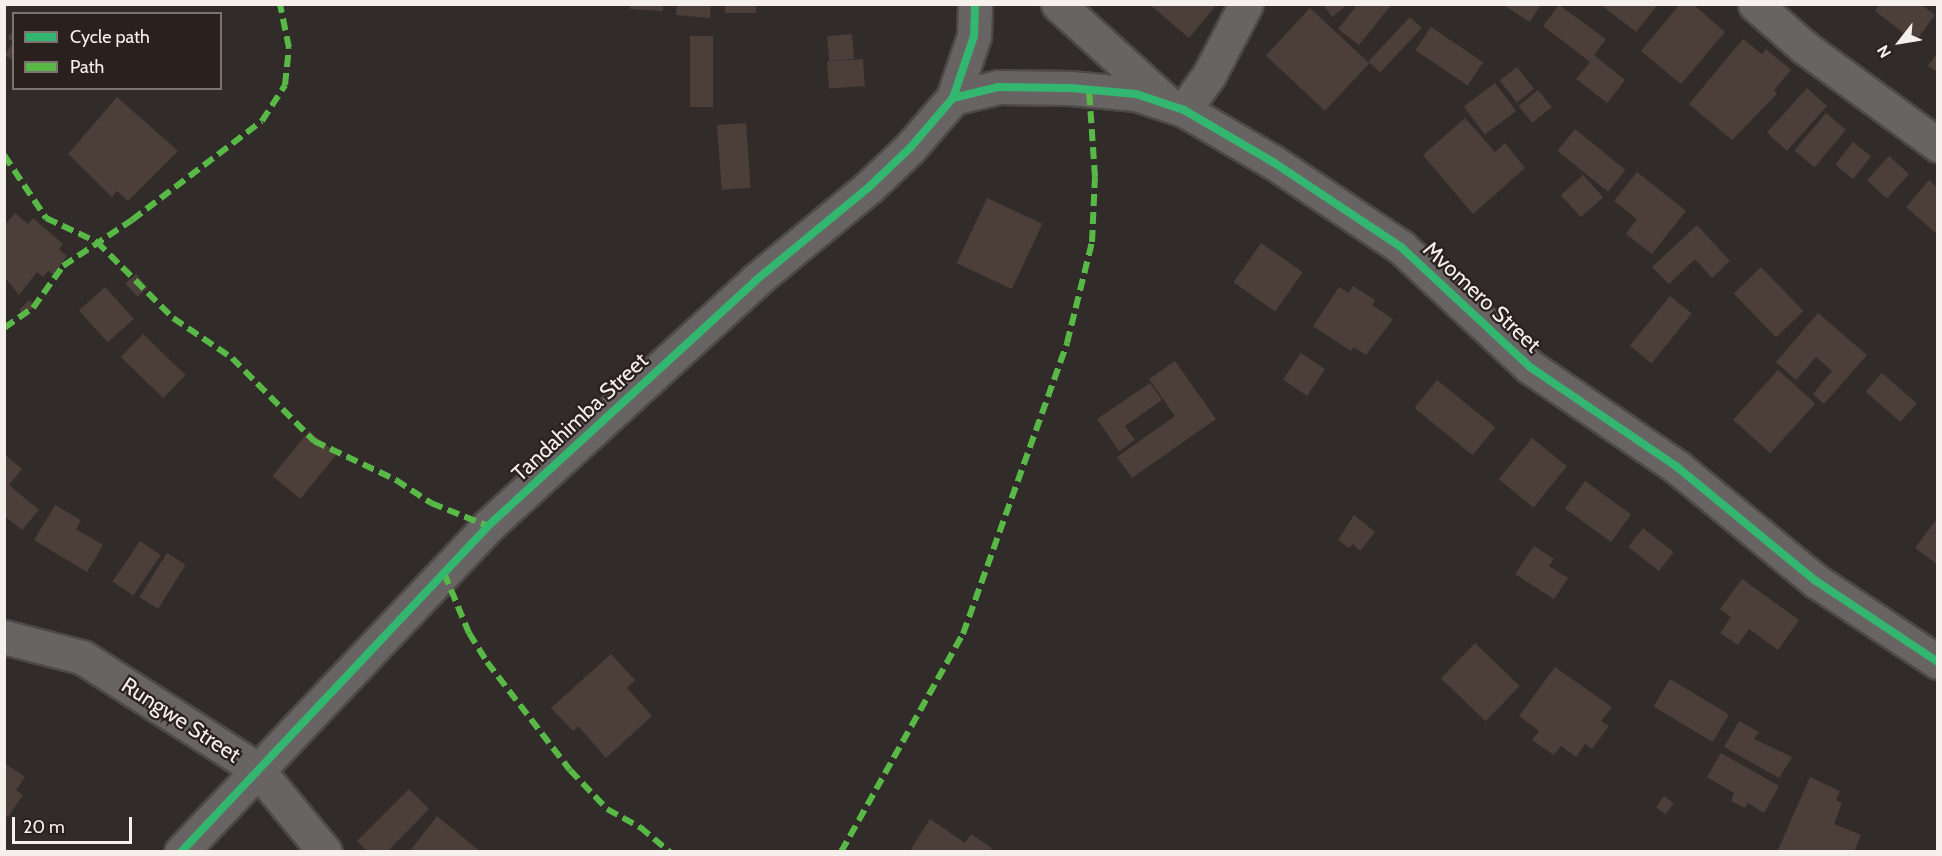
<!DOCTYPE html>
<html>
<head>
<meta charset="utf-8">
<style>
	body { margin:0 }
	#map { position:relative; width:1942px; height:856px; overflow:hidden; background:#312c2a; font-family:Cabin,sans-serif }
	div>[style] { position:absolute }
	.building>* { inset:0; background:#4c3f3a; transform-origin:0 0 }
	.roads { filter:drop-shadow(2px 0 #4d4947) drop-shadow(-2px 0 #4d4947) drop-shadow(0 2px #4d4947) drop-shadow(0 -2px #4d4947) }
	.minor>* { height:33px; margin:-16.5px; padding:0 16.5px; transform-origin:16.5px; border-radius:16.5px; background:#686463 }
	.quiet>* { height:6px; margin-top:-3px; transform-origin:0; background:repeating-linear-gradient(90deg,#58b947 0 12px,transparent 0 18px) }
	.cycleway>* { height:8px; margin:-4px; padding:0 4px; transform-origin:4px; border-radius:4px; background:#33b770 }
	span { translate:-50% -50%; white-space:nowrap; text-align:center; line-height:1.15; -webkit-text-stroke:4.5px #2a211e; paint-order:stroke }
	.street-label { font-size:22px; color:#f6f0ed }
	.frame { position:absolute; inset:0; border:6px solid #f6f0ed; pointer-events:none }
	.legend { position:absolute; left:12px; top:12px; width:210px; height:78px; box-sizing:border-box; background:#2a211e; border:2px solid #7c7471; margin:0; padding:8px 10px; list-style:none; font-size:18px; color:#f6f0ed }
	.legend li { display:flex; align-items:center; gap:12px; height:30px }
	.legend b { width:30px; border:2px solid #7c7471 }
	.north { position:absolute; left:1870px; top:12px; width:60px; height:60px; -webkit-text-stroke:4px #2a211e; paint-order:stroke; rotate:239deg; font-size:16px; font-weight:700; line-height:24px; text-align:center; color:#f6f0ed }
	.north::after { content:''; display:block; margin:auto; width:21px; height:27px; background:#f6f0ed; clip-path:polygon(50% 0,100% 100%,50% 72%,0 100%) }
	.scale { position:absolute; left:12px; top:817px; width:120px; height:27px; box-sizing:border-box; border:3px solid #f6f0ed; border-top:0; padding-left:8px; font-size:18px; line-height:21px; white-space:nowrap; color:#f6f0ed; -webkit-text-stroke:4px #2a211e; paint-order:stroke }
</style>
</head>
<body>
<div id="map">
	<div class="building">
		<div style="clip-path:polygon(630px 4px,663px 4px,663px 11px,630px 9px)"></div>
		<div style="clip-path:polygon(677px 4px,711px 4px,710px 18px,676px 15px)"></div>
		<div style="left:725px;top:4px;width:31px;height:9px"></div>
		<div style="clip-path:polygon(1149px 4px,1217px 4px,1189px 38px)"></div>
		<div style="clip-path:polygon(1323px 4px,1348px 4px,1332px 17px)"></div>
		<div style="clip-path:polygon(1358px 4px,1392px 4px,1359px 45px,1338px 29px)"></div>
		<div style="clip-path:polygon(1502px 4px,1541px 4px,1530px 22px)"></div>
		<div style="clip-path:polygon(1600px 4px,1658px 4px,1636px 32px)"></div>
		<div style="clip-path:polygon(1680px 4px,1693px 4px,1725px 32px,1681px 84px,1641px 51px)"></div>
		<div style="clip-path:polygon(1559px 5px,1606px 39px,1594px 55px,1625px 80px,1607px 103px,1576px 79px,1590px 62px,1543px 26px)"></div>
		<div style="clip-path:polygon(1879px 5px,1922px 5px,1935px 15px,1915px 42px,1875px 11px)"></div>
		<div style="left:1310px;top:8px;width:81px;height:65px;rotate:43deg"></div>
		<div style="left:1410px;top:17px;width:16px;height:61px;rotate:43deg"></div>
		<div style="left:1431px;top:27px;width:63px;height:28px;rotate:34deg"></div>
		<div style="clip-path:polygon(14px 29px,14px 61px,5px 55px,13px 42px,8px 38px)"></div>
		<div style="left:852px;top:34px;width:25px;height:25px;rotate:85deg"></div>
		<div style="left:690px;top:36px;width:23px;height:71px"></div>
		<div style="clip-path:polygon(1743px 39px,1762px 54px,1766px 49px,1791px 70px,1774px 90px,1777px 94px,1732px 140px,1689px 104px)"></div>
		<div style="clip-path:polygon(1938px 52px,1938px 72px,1928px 66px)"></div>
		<div style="left:863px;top:59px;width:27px;height:36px;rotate:86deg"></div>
		<div style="left:1517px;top:67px;width:28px;height:22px;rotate:52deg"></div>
		<div style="left:1495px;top:83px;width:35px;height:39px;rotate:53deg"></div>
		<div style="left:1807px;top:88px;width:27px;height:60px;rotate:42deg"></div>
		<div style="left:1538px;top:90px;width:22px;height:25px;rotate:51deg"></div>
		<div style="clip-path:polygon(117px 97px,178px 151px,128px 201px,117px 191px,112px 197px,68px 154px)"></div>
		<div style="left:1826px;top:113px;width:26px;height:49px;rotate:40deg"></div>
		<div style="clip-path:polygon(1465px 118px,1495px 152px,1505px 143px,1525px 168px,1473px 214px,1423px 155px)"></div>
		<div style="left:746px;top:123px;width:65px;height:29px;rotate:86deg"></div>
		<div style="left:1575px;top:129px;width:65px;height:28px;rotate:39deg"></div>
		<div style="left:1853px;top:142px;width:23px;height:29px;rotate:38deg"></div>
		<div style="left:1889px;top:156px;width:27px;height:33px;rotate:42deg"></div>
		<div style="clip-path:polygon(1637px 172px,1686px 211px,1652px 254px,1626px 234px,1637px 219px,1614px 201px)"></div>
		<div style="left:1583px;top:175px;width:30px;height:30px;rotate:48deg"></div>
		<div style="clip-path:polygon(1929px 180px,1938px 188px,1938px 235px,1906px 207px)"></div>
		<div style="left:987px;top:198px;width:61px;height:72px;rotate:25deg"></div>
		<div style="clip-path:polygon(15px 213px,28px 224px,33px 218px,63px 244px,59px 249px,67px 256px,53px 275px,48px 271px,43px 277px,37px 272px,19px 295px,4px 276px,4px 226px)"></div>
		<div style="clip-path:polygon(1697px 225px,1730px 261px,1712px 278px,1695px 259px,1669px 284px,1652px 267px)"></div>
		<div style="left:1261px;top:243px;width:51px;height:48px;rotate:35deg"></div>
		<div style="left:1761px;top:267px;width:61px;height:38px;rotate:46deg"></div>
		<div style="left:136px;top:274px;width:18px;height:14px;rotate:49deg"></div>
		<div style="clip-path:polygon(1353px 286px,1375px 300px,1372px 305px,1393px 319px,1366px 355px,1354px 347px,1351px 351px,1313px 326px,1339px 287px,1349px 293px)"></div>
		<div style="left:105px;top:287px;width:43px;height:35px;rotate:48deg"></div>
		<div style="left:1670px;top:296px;width:28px;height:64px;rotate:39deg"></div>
		<div style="left:29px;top:300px;width:8px;height:14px;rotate:45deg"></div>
		<div style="clip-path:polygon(1818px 313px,1867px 355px,1824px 404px,1813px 394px,1832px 371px,1816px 357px,1796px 380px,1776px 362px)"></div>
		<div style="left:143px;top:334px;width:59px;height:32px;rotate:44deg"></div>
		<div style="left:1301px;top:353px;width:29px;height:32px;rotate:34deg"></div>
		<div style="clip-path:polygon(1175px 361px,1216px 419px,1132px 478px,1117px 457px,1175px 416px,1149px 379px)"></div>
		<div style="left:1778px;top:370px;width:50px;height:67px;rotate:42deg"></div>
		<div style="left:1882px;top:373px;width:46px;height:25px;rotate:41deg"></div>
		<div style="left:1437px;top:380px;width:75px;height:36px;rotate:39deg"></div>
		<div style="clip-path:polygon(1150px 383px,1162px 400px,1125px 426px,1135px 440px,1119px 451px,1097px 419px)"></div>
		<div style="left:309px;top:431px;width:36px;height:58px;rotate:39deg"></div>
		<div style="left:1532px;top:438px;width:45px;height:53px;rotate:39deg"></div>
		<div style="clip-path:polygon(4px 454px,22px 469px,9px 485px,39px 510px,22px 530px,4px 516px)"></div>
		<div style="left:1585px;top:481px;width:57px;height:34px;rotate:36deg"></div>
		<div style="clip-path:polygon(55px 505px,81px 520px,76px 529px,103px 545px,87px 572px,34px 540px)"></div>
		<div style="clip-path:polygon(1354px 515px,1375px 532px,1360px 551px,1353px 544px,1349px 548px,1338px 540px)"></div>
		<div style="clip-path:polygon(1938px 517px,1938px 565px,1915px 548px)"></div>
		<div style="left:1643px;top:528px;width:39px;height:24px;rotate:38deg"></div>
		<div style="left:140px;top:541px;width:25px;height:49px;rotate:34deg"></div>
		<div style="clip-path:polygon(1534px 546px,1554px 559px,1549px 566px,1568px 578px,1554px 599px,1515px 574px)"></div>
		<div style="left:167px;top:553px;width:22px;height:52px;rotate:32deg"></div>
		<div style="clip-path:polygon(1742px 579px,1799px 620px,1778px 650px,1749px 629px,1738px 645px,1720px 633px,1731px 617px,1720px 609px)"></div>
		<div style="left:1475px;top:643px;width:62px;height:49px;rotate:44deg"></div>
		<div style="clip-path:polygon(611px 654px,635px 680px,627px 688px,652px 716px,606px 758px,578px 726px,573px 731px,551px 708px)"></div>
		<div style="clip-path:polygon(1555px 667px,1612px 707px,1601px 721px,1609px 726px,1592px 749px,1585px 744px,1576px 757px,1561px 746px,1554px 755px,1532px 740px,1539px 731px,1519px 716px)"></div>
		<div style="left:1670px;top:679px;width:69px;height:32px;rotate:31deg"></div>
		<div style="clip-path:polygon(1739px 721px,1759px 732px,1754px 739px,1792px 757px,1779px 778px,1724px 747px)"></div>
		<div style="clip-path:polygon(1721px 753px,1779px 786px,1764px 813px,1748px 803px,1745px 808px,1731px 801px,1734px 793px,1707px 777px)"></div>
		<div style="clip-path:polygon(4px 763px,25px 777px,16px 790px,23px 795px,8px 817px,4px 815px)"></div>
		<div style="clip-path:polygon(1810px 777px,1840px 791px,1836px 800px,1842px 803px,1834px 824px,1861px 835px,1854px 852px,1777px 852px)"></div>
		<div style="clip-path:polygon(409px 789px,429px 809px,387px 852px,368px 852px,357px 841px)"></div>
		<div style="left:1664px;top:796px;width:12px;height:14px;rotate:35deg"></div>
		<div style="clip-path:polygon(437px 816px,481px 852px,409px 852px)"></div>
		<div style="clip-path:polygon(930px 819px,965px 843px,971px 834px,992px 848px,989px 852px,915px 852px,911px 849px)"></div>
	</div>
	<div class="roads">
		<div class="minor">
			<div style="left:1058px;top:4px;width:144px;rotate:42.2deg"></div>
			<div style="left:1755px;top:4px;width:65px;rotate:41.3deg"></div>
			<div style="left:1804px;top:47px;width:166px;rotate:36.2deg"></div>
			<div style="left:953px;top:98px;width:46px;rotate:-13.7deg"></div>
			<div style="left:998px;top:87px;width:72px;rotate:0.8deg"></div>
			<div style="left:1070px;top:88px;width:66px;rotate:5.2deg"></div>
			<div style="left:1136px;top:94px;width:51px;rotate:18.4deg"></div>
			<div style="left:1184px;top:110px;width:103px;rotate:30.3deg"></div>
			<div style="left:1273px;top:162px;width:154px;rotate:33.6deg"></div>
			<div style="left:1401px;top:247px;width:176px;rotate:42.9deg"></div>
			<div style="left:1530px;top:367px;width:178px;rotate:34.2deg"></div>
			<div style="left:1677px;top:467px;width:180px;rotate:39.4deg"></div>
			<div style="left:1816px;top:581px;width:146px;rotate:33.6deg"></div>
			<div style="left:1184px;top:110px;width:43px;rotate:-54.5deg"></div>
			<div style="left:1209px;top:75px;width:80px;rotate:-62.5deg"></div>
			<div style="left:4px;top:637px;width:81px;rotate:14.4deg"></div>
			<div style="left:82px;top:657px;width:208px;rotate:32.6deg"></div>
			<div style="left:257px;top:769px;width:107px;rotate:50.7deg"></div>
			<div style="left:181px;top:852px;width:448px;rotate:-46.7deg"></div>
			<div style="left:488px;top:526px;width:362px;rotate:-42.5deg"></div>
			<div style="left:755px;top:281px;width:148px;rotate:-39.5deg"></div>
			<div style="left:869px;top:187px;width:57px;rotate:-43.6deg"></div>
			<div style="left:910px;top:148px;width:66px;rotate:-49.3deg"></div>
			<div style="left:953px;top:98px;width:65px;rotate:-71.3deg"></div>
			<div style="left:974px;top:36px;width:32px;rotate:-88deg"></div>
		</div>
	</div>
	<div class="quiet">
		<div style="left:4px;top:155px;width:76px;rotate:56.3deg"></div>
		<div style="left:46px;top:218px;width:56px;rotate:25.2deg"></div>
		<div style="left:97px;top:242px;width:107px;rotate:45deg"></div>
		<div style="left:173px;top:318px;width:71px;rotate:34.1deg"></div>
		<div style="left:232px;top:358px;width:117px;rotate:45.3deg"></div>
		<div style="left:314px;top:441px;width:91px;rotate:25.4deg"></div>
		<div style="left:396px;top:480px;width:42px;rotate:33.3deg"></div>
		<div style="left:431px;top:503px;width:61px;rotate:22deg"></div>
		<div style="left:4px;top:328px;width:35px;rotate:-35deg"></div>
		<div style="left:33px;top:308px;width:52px;rotate:-54.5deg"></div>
		<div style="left:63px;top:266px;width:83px;rotate:-33.7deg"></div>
		<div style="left:132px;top:220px;width:163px;rotate:-37.3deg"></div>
		<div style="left:262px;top:121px;width:43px;rotate:-57.4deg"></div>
		<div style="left:285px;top:85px;width:37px;rotate:-84deg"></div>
		<div style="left:289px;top:48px;width:45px;rotate:-101.6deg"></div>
		<div style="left:444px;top:573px;width:65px;rotate:67.4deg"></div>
		<div style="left:469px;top:633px;width:34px;rotate:58deg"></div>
		<div style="left:487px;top:662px;width:136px;rotate:52.5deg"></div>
		<div style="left:570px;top:770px;width:54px;rotate:46.5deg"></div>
		<div style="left:607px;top:809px;width:38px;rotate:29deg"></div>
		<div style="left:640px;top:827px;width:39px;rotate:40deg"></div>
		<div style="left:841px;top:852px;width:250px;rotate:-60.8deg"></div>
		<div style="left:963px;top:634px;width:309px;rotate:-70.3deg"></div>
		<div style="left:1067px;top:343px;width:104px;rotate:-76.1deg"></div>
		<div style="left:1092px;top:242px;width:65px;rotate:-87.4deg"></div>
		<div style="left:1095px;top:177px;width:88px;rotate:-93.9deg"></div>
	</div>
	<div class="cycleway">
		<div style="left:953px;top:98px;width:46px;rotate:-13.7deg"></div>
		<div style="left:998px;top:87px;width:72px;rotate:0.8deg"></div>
		<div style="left:1070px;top:88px;width:66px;rotate:5.2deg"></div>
		<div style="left:1136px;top:94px;width:51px;rotate:18.4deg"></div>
		<div style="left:1184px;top:110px;width:103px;rotate:30.3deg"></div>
		<div style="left:1273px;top:162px;width:154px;rotate:33.6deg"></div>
		<div style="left:1401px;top:247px;width:176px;rotate:42.9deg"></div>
		<div style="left:1530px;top:367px;width:178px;rotate:34.2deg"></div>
		<div style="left:1677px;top:467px;width:180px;rotate:39.4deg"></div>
		<div style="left:1816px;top:581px;width:146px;rotate:33.6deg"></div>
		<div style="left:181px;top:852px;width:448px;rotate:-46.7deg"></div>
		<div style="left:488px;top:526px;width:362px;rotate:-42.5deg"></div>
		<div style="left:755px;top:281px;width:148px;rotate:-39.5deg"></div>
		<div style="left:869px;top:187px;width:57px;rotate:-43.6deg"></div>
		<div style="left:910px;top:148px;width:66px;rotate:-49.3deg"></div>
		<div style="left:953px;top:98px;width:65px;rotate:-71.3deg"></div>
		<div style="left:974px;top:36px;width:32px;rotate:-88deg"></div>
	</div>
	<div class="street-label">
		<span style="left:1482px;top:297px;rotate:43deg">Mvomero Street</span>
		<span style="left:580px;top:417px;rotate:-43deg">Tandahimba Street</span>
		<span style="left:181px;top:720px;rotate:33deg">Rungwe Street</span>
	</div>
	<div class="frame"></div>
	<ul class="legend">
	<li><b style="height:8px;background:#33b770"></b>Cycle path</li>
	<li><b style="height:8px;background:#58b947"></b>Path</li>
	</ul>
	<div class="north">N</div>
	<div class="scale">20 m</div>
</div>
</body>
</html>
